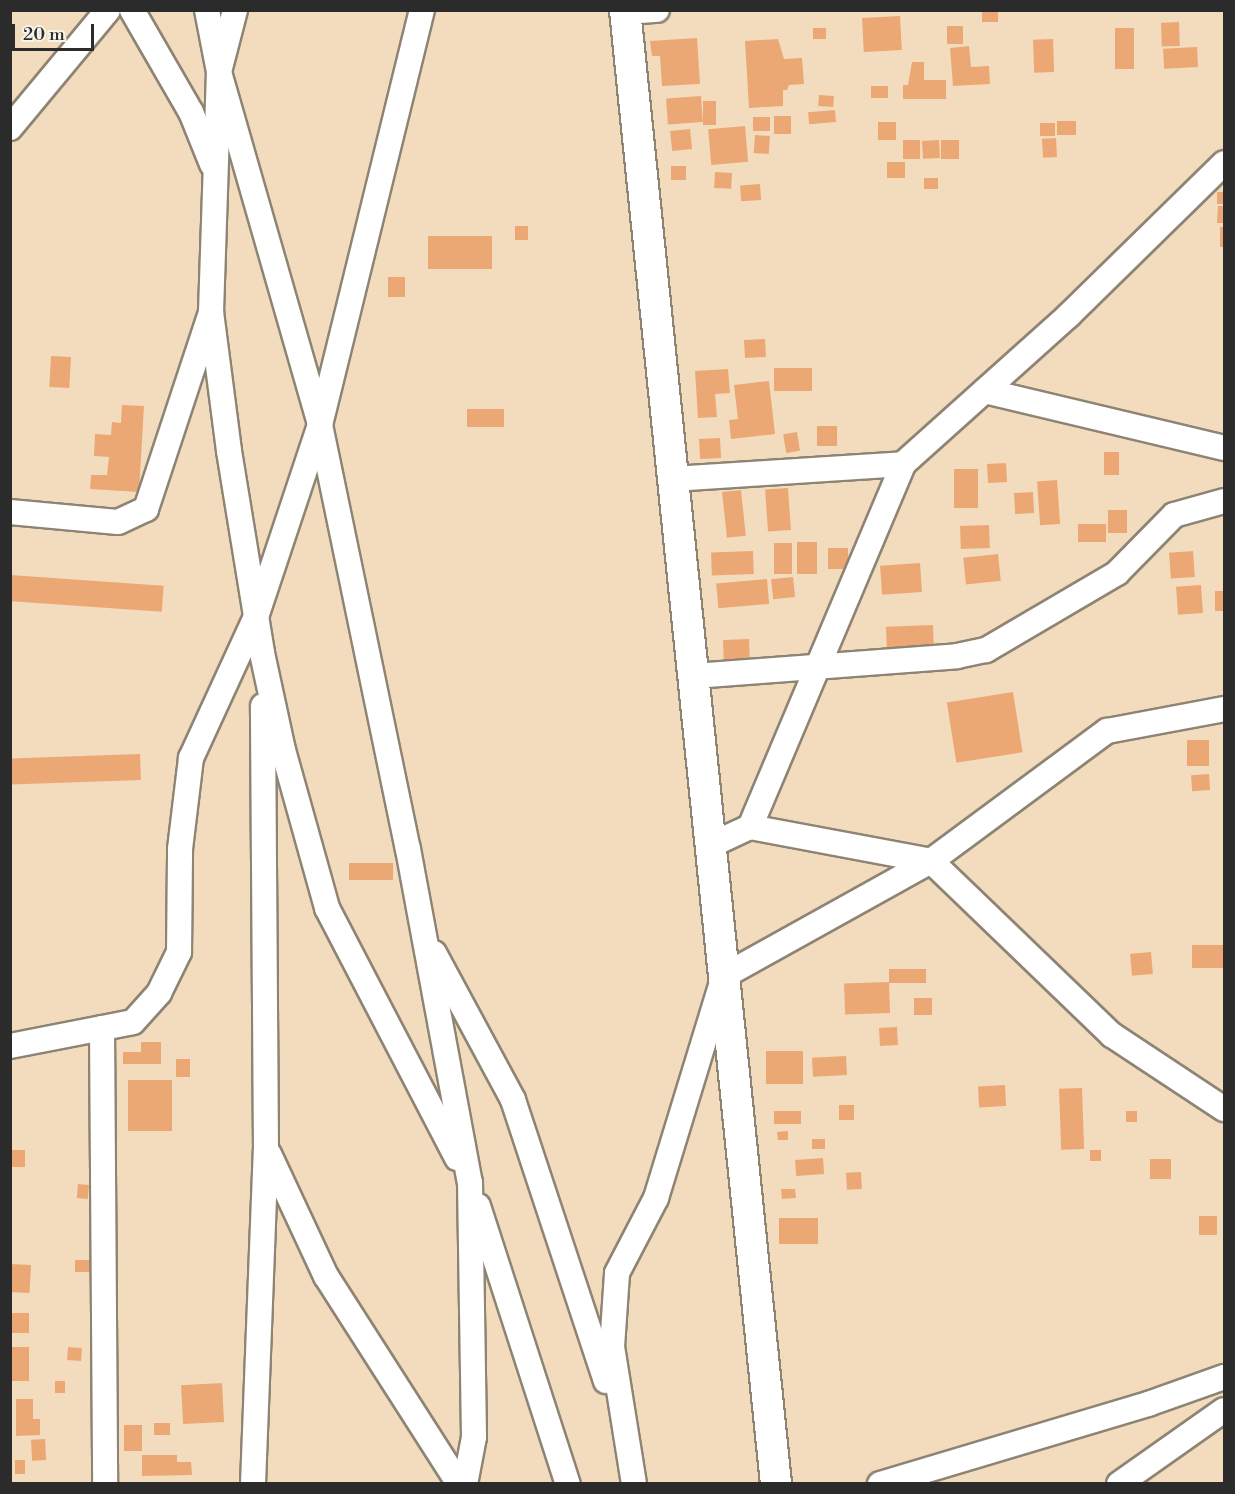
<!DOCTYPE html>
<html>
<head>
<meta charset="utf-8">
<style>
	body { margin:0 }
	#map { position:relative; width:1235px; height:1494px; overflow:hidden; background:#f2dcbd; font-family:"Libre Bodoni",serif }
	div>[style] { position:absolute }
	.building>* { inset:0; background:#eca874; transform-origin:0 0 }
	.roads { filter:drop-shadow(2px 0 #8e8474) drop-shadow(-2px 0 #8e8474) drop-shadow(0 2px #8e8474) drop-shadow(0 -2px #8e8474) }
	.minor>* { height:24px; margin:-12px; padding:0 12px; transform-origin:12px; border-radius:12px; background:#fff }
	.tertiary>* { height:30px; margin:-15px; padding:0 15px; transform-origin:15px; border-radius:15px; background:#fff }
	span { translate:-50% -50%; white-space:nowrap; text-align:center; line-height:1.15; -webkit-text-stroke:4.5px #f7f3e8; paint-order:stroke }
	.frame { position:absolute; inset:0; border:12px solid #2b2b2b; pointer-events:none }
	.scale { position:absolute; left:12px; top:24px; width:82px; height:27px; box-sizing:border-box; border:3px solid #2b2b2b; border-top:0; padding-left:8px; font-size:18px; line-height:21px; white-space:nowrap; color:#2b2b2b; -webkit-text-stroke:4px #f7f3e8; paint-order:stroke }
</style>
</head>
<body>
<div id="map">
	<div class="building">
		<div style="left:982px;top:10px;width:16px;height:12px"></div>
		<div style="left:900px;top:16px;width:34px;height:38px;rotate:87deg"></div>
		<div style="left:1179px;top:22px;width:24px;height:18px;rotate:88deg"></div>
		<div style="left:947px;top:26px;width:16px;height:18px"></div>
		<div style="left:826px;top:28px;width:11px;height:13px;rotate:90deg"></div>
		<div style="left:1115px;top:28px;width:19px;height:41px"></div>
		<div style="clip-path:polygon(697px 38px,700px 84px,662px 86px,660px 56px,652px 56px,650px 41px)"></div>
		<div style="clip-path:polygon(778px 39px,784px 59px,802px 58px,804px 84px,789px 85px,787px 90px,783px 90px,783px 106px,749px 108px,745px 41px)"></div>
		<div style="left:1053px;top:39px;width:33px;height:20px;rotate:88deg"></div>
		<div style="clip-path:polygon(969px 46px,971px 67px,989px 66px,990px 84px,953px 86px,950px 48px)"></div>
		<div style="left:1197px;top:47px;width:20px;height:34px;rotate:87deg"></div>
		<div style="clip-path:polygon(912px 62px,924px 62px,924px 80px,946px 80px,946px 99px,903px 99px,903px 85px,908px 85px)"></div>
		<div style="left:871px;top:86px;width:17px;height:12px"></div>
		<div style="left:819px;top:95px;width:15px;height:11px;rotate:4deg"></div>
		<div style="left:701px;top:96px;width:26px;height:35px;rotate:86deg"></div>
		<div style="left:703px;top:101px;width:13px;height:24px"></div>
		<div style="left:835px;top:110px;width:12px;height:27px;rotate:85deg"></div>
		<div style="left:774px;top:116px;width:17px;height:18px"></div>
		<div style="left:753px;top:117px;width:17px;height:14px"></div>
		<div style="left:1057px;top:121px;width:19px;height:14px"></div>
		<div style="left:878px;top:122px;width:18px;height:18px"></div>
		<div style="left:1040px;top:123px;width:15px;height:13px"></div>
		<div style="left:745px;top:126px;width:36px;height:37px;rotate:85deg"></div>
		<div style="left:690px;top:129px;width:20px;height:20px;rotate:84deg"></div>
		<div style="left:755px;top:135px;width:15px;height:18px;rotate:4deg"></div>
		<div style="left:1056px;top:138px;width:19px;height:14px;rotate:87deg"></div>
		<div style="left:903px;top:140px;width:17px;height:19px"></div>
		<div style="left:939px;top:140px;width:18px;height:17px;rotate:87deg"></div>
		<div style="left:941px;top:140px;width:18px;height:19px"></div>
		<div style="left:887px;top:162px;width:18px;height:16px"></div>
		<div style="left:686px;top:166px;width:14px;height:15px;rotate:90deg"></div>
		<div style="left:715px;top:172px;width:17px;height:16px;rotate:3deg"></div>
		<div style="left:924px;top:178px;width:14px;height:11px"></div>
		<div style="left:760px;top:184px;width:16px;height:20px;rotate:86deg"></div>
		<div style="left:1217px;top:192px;width:7px;height:12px"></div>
		<div style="clip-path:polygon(1218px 206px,1224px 206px,1224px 223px,1217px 223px)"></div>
		<div style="left:515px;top:226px;width:13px;height:14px"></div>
		<div style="left:1220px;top:227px;width:4px;height:20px"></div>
		<div style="left:428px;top:236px;width:64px;height:33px"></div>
		<div style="left:388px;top:277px;width:17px;height:20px"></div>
		<div style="left:765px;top:339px;width:18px;height:21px;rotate:87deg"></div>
		<div style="left:51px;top:356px;width:20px;height:31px;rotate:3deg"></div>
		<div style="left:812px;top:368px;width:23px;height:38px;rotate:90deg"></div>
		<div style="clip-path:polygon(728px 369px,730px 393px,715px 394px,717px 417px,698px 418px,695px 371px)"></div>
		<div style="clip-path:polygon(769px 381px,775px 434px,731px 439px,729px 420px,738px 419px,734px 385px)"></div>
		<div style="clip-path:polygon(122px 405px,144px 406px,139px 492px,90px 489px,91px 475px,107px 475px,109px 457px,94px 456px,95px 434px,111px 435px,112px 422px,121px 423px)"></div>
		<div style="left:467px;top:409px;width:37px;height:18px"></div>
		<div style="left:817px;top:426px;width:20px;height:20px"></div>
		<div style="left:797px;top:432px;width:19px;height:14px;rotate:81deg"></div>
		<div style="left:720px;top:438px;width:20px;height:21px;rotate:87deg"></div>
		<div style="left:1104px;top:452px;width:15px;height:23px"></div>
		<div style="left:1006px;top:463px;width:19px;height:19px;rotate:87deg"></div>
		<div style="left:954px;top:469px;width:24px;height:39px"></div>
		<div style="left:1057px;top:480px;width:44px;height:20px;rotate:86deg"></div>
		<div style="left:788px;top:488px;width:42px;height:23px;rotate:86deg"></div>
		<div style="left:741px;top:490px;width:46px;height:19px;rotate:84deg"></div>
		<div style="left:1033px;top:492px;width:21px;height:19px;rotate:87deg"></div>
		<div style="left:1108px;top:510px;width:19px;height:23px"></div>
		<div style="left:1078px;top:524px;width:28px;height:18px"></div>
		<div style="left:989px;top:525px;width:23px;height:29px;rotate:88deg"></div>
		<div style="left:797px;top:542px;width:20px;height:32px"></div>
		<div style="left:774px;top:543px;width:18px;height:31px"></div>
		<div style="left:828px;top:548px;width:20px;height:21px"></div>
		<div style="left:753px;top:551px;width:23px;height:42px;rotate:88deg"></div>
		<div style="left:1193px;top:551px;width:26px;height:24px;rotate:86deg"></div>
		<div style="left:998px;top:554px;width:27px;height:35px;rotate:84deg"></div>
		<div style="left:920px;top:563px;width:29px;height:40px;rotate:86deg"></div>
		<div style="left:10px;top:575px;width:154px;height:26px;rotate:4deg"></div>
		<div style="left:793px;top:577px;width:20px;height:22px;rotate:84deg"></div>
		<div style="left:767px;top:579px;width:25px;height:51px;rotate:85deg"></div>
		<div style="left:1201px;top:585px;width:28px;height:25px;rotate:86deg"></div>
		<div style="left:1215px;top:591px;width:9px;height:20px"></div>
		<div style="left:933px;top:625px;width:25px;height:47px;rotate:88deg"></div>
		<div style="left:749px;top:639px;width:27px;height:26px;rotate:88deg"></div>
		<div style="left:1013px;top:692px;width:61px;height:67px;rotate:81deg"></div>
		<div style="left:1187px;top:740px;width:22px;height:26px"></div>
		<div style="left:140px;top:754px;width:26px;height:130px;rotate:88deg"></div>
		<div style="left:1209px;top:774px;width:16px;height:18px;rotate:86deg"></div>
		<div style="left:349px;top:863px;width:44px;height:17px"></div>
		<div style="left:1224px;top:945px;width:23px;height:32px;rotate:90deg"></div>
		<div style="left:1151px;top:952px;width:22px;height:21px;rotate:85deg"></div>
		<div style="left:926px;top:969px;width:14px;height:37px;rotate:90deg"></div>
		<div style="left:889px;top:982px;width:31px;height:45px;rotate:88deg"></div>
		<div style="left:914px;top:998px;width:18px;height:17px"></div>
		<div style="left:897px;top:1027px;width:18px;height:18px;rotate:87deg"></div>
		<div style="clip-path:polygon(141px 1042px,161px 1042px,161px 1064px,123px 1064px,123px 1052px,141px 1052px)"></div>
		<div style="left:766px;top:1051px;width:37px;height:33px"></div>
		<div style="left:846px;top:1056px;width:19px;height:34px;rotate:87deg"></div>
		<div style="left:176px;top:1059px;width:14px;height:18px"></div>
		<div style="left:128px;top:1080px;width:44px;height:51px"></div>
		<div style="left:1005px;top:1085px;width:21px;height:27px;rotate:87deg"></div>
		<div style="left:1082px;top:1088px;width:61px;height:23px;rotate:88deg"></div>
		<div style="left:854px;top:1105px;width:15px;height:15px;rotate:90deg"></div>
		<div style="left:801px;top:1111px;width:13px;height:27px;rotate:90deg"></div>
		<div style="left:1126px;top:1111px;width:11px;height:11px"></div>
		<div style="clip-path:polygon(788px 1131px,788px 1140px,778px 1140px,777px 1132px)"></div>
		<div style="left:825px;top:1139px;width:10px;height:13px;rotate:90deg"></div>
		<div style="left:10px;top:1150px;width:15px;height:17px"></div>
		<div style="left:1090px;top:1150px;width:11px;height:11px"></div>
		<div style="left:823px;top:1158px;width:16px;height:28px;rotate:86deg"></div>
		<div style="left:1171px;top:1159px;width:20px;height:21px;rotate:90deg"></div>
		<div style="left:861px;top:1172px;width:17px;height:15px;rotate:87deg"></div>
		<div style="left:78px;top:1184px;width:11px;height:14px;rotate:5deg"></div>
		<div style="clip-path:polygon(781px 1189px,795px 1189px,796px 1198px,782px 1199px)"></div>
		<div style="left:1199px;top:1216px;width:18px;height:19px"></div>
		<div style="left:779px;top:1218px;width:39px;height:26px"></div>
		<div style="left:75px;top:1260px;width:18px;height:12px"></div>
		<div style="left:10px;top:1264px;width:21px;height:28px;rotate:3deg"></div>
		<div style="left:10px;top:1313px;width:19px;height:20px"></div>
		<div style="left:10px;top:1347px;width:19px;height:34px"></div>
		<div style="left:68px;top:1347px;width:14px;height:13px;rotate:4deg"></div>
		<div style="left:55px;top:1381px;width:10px;height:12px"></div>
		<div style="left:222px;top:1383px;width:39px;height:41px;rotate:87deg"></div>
		<div style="clip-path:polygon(16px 1399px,33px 1399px,33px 1419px,40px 1419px,40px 1435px,16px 1436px)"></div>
		<div style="left:154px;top:1423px;width:16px;height:12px"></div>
		<div style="left:124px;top:1425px;width:18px;height:26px"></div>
		<div style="left:45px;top:1439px;width:21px;height:14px;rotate:87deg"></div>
		<div style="clip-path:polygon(142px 1455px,177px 1455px,177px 1462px,191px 1462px,192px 1475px,142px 1476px)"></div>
		<div style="left:15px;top:1460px;width:10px;height:14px"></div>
	</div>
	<div class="roads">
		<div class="minor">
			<div style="left:132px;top:10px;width:118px;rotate:60deg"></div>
			<div style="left:191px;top:112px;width:56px;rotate:68deg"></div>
			<div style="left:207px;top:10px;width:63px;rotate:79deg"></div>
			<div style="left:219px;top:72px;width:367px;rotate:74deg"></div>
			<div style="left:320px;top:425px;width:433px;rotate:78.3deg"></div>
			<div style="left:408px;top:849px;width:339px;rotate:79.5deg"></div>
			<div style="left:470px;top:1182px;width:255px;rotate:89.1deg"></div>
			<div style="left:474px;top:1437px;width:48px;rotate:100.8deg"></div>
			<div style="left:626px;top:12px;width:31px;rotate:-4deg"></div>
			<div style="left:10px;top:128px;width:153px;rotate:-50.3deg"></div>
			<div style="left:211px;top:312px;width:140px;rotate:82.6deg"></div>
			<div style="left:229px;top:451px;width:205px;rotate:80.7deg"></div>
			<div style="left:262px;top:653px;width:99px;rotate:77.8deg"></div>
			<div style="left:283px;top:750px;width:164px;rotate:74.4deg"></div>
			<div style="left:327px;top:908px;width:282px;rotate:62.5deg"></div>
			<div style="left:985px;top:391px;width:246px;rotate:13.4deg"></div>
			<div style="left:673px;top:479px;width:230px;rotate:-3.7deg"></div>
			<div style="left:903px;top:464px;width:223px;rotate:-41.9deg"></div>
			<div style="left:1069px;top:315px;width:217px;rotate:-44.4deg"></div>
			<div style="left:10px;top:512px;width:108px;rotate:5.3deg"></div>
			<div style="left:118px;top:522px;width:31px;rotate:-25deg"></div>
			<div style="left:146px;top:509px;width:207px;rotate:-71.7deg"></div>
			<div style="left:211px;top:312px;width:240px;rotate:-88.1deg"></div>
			<div style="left:219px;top:72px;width:64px;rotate:-75.5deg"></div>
			<div style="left:694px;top:676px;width:264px;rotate:-4.3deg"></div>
			<div style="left:957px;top:656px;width:30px;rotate:-12deg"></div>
			<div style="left:986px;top:650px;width:152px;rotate:-30.4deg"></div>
			<div style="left:1117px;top:573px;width:81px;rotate:-45.5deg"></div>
			<div style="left:1174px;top:515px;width:52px;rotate:-15.6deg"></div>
			<div style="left:750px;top:827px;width:394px;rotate:-67.1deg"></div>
			<div style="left:711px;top:845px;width:43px;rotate:-24.8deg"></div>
			<div style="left:750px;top:827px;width:184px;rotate:10.6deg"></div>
			<div style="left:931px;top:861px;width:251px;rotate:43.9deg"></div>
			<div style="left:1112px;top:1035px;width:134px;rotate:33.5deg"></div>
			<div style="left:434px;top:953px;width:167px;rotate:61.7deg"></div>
			<div style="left:513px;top:1100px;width:296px;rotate:71.7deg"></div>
			<div style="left:102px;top:1028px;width:456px;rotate:89.6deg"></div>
			<div style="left:10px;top:1046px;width:125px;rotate:-11deg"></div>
			<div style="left:133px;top:1022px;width:39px;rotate:-48deg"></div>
			<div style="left:159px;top:993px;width:46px;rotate:-64deg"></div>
			<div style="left:179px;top:952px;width:103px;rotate:-89.4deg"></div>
			<div style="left:180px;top:849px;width:92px;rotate:-83.1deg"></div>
			<div style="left:191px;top:758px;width:155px;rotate:-65.3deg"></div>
			<div style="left:256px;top:617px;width:202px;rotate:-71.6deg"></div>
			<div style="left:320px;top:425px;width:427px;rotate:-76.2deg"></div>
			<div style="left:269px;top:1154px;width:135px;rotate:65deg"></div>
			<div style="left:326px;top:1276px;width:247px;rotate:57.4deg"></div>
			<div style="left:478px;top:1206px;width:292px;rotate:72.1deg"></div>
			<div style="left:253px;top:1484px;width:335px;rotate:-87.8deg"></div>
			<div style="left:266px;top:1149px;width:443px;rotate:-90.4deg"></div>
			<div style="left:634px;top:1484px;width:139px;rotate:-99.1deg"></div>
			<div style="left:612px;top:1347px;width:74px;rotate:-86.1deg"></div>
			<div style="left:617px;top:1273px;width:85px;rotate:-62.5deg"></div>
			<div style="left:656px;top:1198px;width:232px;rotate:-73deg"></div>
			<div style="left:724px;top:976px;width:237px;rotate:-29.1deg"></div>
			<div style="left:931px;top:861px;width:219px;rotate:-36.5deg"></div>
			<div style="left:1107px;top:731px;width:119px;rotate:-10.6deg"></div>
			<div style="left:880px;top:1484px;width:280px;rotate:-16.6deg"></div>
			<div style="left:1148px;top:1404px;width:81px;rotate:-19.6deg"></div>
			<div style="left:1119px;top:1484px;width:128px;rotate:-35.2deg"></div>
		</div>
		<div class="tertiary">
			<div style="left:625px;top:10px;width:1482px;rotate:84.15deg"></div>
		</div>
	</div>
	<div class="frame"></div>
	<div class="scale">20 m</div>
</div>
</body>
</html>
